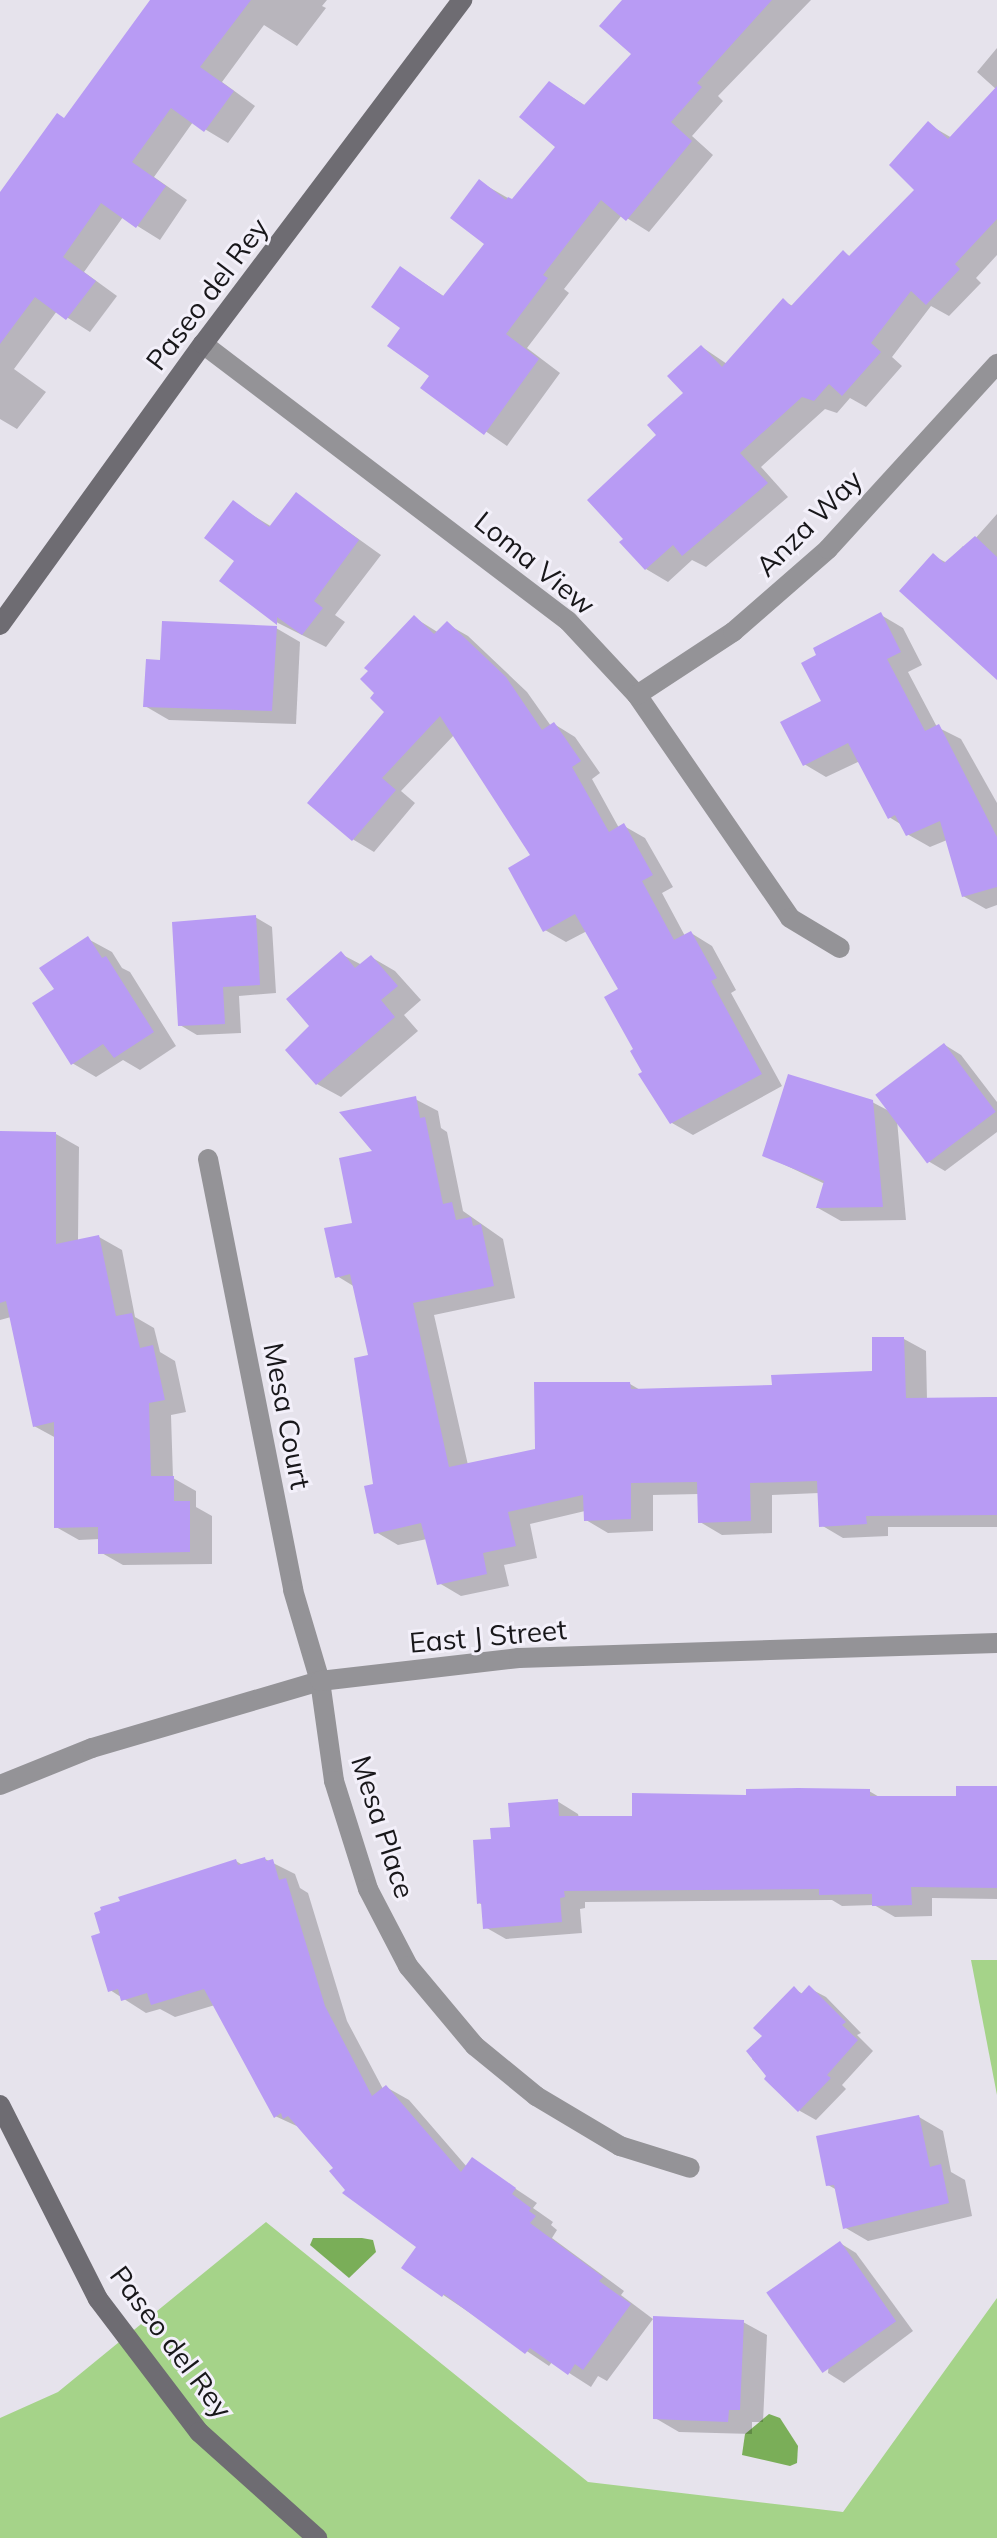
<!DOCTYPE html>
<html>
<head>
<meta charset="utf-8">
<style>
	body { margin:0 }
	#map { position:relative; width:997px; height:2538px; overflow:hidden; background:#e6e3ec; font-family:Mulish,sans-serif }
	div>[style] { position:absolute }
	.green>* { inset:0; background:#a5d389 }
	.water>* { inset:0; background:#7aae58 }
	.shadow>* { inset:0; background:#0003 }
	.building>* { inset:0; background:#b89bf4; transform-origin:0 0 }
	.minor>* { height:20px; margin:-10px; padding:0 10px; transform-origin:10px; border-radius:10px; background:#949397 }
	.tertiary>* { height:20px; margin:-10px; padding:0 10px; transform-origin:10px; border-radius:10px; background:#949397 }
	.secondary>* { height:20px; margin:-10px; padding:0 10px; transform-origin:10px; border-radius:10px; background:#6e6c72 }
	span { translate:-50% -50%; white-space:nowrap; text-align:center; line-height:1.15; -webkit-text-stroke:6px #f3f0fa; paint-order:stroke }
	.street-label { font-size:28px; color:#18171a }
</style>
</head>
<body>
<div id="map">
	<div class="green">
		<div style="clip-path:polygon(971px 1960px,997px 1960px,997px 2095px)"></div>
		<div style="clip-path:polygon(266px 2222px,588px 2482px,843px 2512px,997px 2298px,997px 2538px,0 2538px,0 2418px,58px 2392px)"></div>
	</div>
	<div class="water">
		<div style="clip-path:polygon(313px 2238px,362px 2238px,373px 2240px,376px 2252px,349px 2278px,310px 2245px)"></div>
		<div style="clip-path:polygon(769px 2414px,780px 2418px,798px 2446px,797px 2463px,790px 2466px,742px 2455px,745px 2434px)"></div>
	</div>
	<div class="shadow">
		<div style="clip-path:polygon(152px 0,327px 0,322px 6px,326px 8px,297px 46px,264px 25px,222px 82px,255px 106px,228px 143px,193px 122px,154px 177px,187px 200px,160px 240px,123px 217px,84px 272px,117px 296px,90px 332px,57px 311px,14px 369px,46px 392px,17px 429px,0 419px,0 196px,65px 120px)"></div>
		<div style="clip-path:polygon(626px 0,811px 0,718px 96px,723px 101px,692px 136px,713px 155px,649px 232px,622px 215px,564px 289px,569px 293px,527px 348px,560px 373px,507px 446px,423px 388px,432px 376px,403px 327px,401px 268px,445px 297px,487px 243px,480px 182px,513px 201px,558px 147px,550px 83px,586px 106px,634px 54px)"></div>
		<div style="clip-path:polygon(997px 48px,997px 255px,976px 278px,981px 283px,949px 316px,931px 306px,892px 357px,902px 366px,866px 407px,850px 398px,837px 413px,825px 409px,761px 467px,788px 497px,706px 567px,692px 560px,668px 582px,646px 569px,658px 435px,686px 393px,702px 347px,727px 364px,783px 301px,793px 306px,844px 253px,851px 257px,916px 191px,928px 124px,952px 138px,997px 90px,977px 72px)"></div>
		<div style="clip-path:polygon(297px 495px,381px 555px,335px 615px,345px 622px,326px 647px,278px 623px,222px 581px,237px 561px,233px 503px,272px 527px)"></div>
		<div style="clip-path:polygon(997px 514px,997px 677px,934px 556px,947px 563px,963px 546px,966px 549px)"></div>
		<div style="clip-path:polygon(881px 615px,903px 628px,922px 665px,908px 672px,937px 727px,961px 739px,997px 803px,997px 905px,986px 909px,963px 896px,947px 840px,930px 847px,907px 834px,902px 825px,889px 817px,860px 761px,826px 777px,804px 764px,824px 702px)"></div>
		<div style="clip-path:polygon(415px 618px,439px 633px,447px 624px,468px 636px,527px 692px,551px 726px,554px 724px,575px 737px,600px 773px,592px 779px,619px 828px,624px 826px,645px 838px,673px 887px,662px 893px,685px 936px,691px 933px,712px 946px,736px 990px,731px 993px,782px 1086px,693px 1135px,672px 1123px,644px 1072px,621px 990px,587px 931px,566px 942px,545px 930px,533px 856px,454px 735px,401px 791px,415px 803px,374px 852px,354px 840px,310px 803px,387px 712px)"></div>
		<div style="clip-path:polygon(276px 628px,300px 642px,296px 724px,169px 720px,145px 706px,162px 662px)"></div>
		<div style="clip-path:polygon(255px 917px,272px 927px,276px 993px,239px 996px,241px 1033px,197px 1035px,180px 1025px)"></div>
		<div style="clip-path:polygon(88px 939px,112px 952px,122px 968px,130px 972px,176px 1046px,140px 1070px,123px 1060px,96px 1077px,72px 1063px,56px 990px)"></div>
		<div style="clip-path:polygon(341px 954px,362px 965px,371px 957px,395px 971px,421px 1000px,404px 1015px,418px 1031px,341px 1097px,317px 1084px,312px 1026px)"></div>
		<div style="clip-path:polygon(945px 1045px,961px 1055px,997px 1102px,997px 1132px,945px 1171px,928px 1161px,897px 1120px,906px 1220px,841px 1221px,818px 1208px,825px 1184px,764px 1155px,872px 1102px,891px 1112px)"></div>
		<div style="clip-path:polygon(415px 1099px,438px 1111px,441px 1128px,447px 1132px,463px 1211px,503px 1239px,515px 1298px,434px 1315px,468px 1465px,537px 1450px,630px 1384px,642px 1391px,774px 1387px,874px 1373px,904px 1339px,926px 1351px,927px 1400px,997px 1397px,997px 1527px,888px 1527px,888px 1536px,843px 1538px,821px 1525px,819px 1493px,772px 1495px,772px 1533px,722px 1535px,700px 1522px,699px 1494px,653px 1495px,653px 1531px,608px 1533px,586px 1520px,585px 1511px,530px 1524px,537px 1558px,504px 1565px,509px 1586px,461px 1596px,439px 1583px,427px 1539px,398px 1545px,376px 1532px,370px 1357px,355px 1287px,337px 1276px,376px 1153px)"></div>
		<div style="clip-path:polygon(0 1133px,56px 1134px,79px 1147px,78px 1241px,99px 1237px,122px 1250px,135px 1317px,154px 1328px,160px 1352px,175px 1361px,186px 1412px,171px 1415px,173px 1478px,196px 1491px,196px 1507px,212px 1516px,212px 1564px,123px 1565px,100px 1552px,100px 1539px,79px 1540px,56px 1527px,56px 1438px,34px 1426px,11px 1317px,0 1320px)"></div>
		<div style="clip-path:polygon(997px 1788px,997px 1899px,932px 1898px,932px 1916px,895px 1917px,874px 1905px,842px 1906px,832px 1900px,585px 1902px,585px 1908px,580px 1909px,582px 1933px,506px 1939px,485px 1927px,483px 1905px,479px 1903px,493px 1841px,557px 1801px,578px 1814px,579px 1818px,634px 1818px,748px 1797px,869px 1791px,881px 1798px,958px 1798px)"></div>
		<div style="clip-path:polygon(265px 1859px,295px 1874px,300px 1888px,308px 1893px,347px 2021px,383px 2089px,386px 2087px,409px 2100px,467px 2167px,472px 2160px,537px 2203px,533px 2208px,553px 2222px,551px 2225px,557px 2230px,552px 2238px,624px 2291px,621px 2295px,653px 2319px,607px 2381px,598px 2376px,591px 2387px,552px 2362px,549px 2366px,403px 2268px,419px 2247px,348px 2190px,336px 2168px,301px 2128px,275px 2116px,215px 2005px,175px 2017px,160px 2009px,146px 2013px,110px 1990px,236px 1861px,244px 1866px)"></div>
		<div style="clip-path:polygon(809px 1988px,826px 1997px,861px 2033px,857px 2035px,873px 2051px,842px 2085px,846px 2089px,816px 2120px,800px 2111px,752px 2059px,794px 1989px,803px 1994px)"></div>
		<div style="clip-path:polygon(919px 2117px,943px 2131px,951px 2172px,965px 2180px,972px 2216px,868px 2241px,844px 2227px,837px 2190px,828px 2185px)"></div>
		<div style="clip-path:polygon(840px 2243px,856px 2253px,913px 2331px,844px 2383px,828px 2373px)"></div>
		<div style="clip-path:polygon(743px 2322px,767px 2335px,763px 2422px,752px 2422px,752px 2434px,679px 2432px,655px 2418px)"></div>
	</div>
	<div class="building">
		<div style="clip-path:polygon(150px 0,251px 0,200px 67px,234px 91px,204px 132px,171px 108px,132px 162px,166px 186px,136px 228px,101px 203px,63px 257px,96px 281px,66px 320px,35px 297px,0 344px,0 192px,57px 113px,64px 118px)"></div>
		<div style="clip-path:polygon(622px 0,772px 0,697px 83px,702px 87px,671px 122px,692px 141px,626px 221px,601px 200px,543px 275px,548px 278px,506px 334px,539px 359px,484px 435px,420px 388px,429px 376px,387px 346px,400px 328px,371px 307px,400px 266px,443px 296px,484px 244px,450px 218px,479px 179px,506px 200px,508px 197px,512px 199px,555px 147px,519px 117px,549px 81px,584px 105px,631px 54px,599px 26px)"></div>
		<div style="clip-path:polygon(997px 86px,997px 219px,955px 264px,960px 269px,926px 305px,911px 291px,871px 343px,881px 352px,842px 396px,829px 384px,814px 401px,802px 397px,740px 453px,768px 483px,682px 556px,673px 545px,645px 570px,619px 542px,623px 539px,587px 500px,656px 435px,647px 425px,683px 393px,667px 376px,701px 345px,722px 367px,783px 298px,791px 306px,843px 250px,849px 256px,914px 190px,889px 165px,928px 121px,948px 139px)"></div>
		<div style="clip-path:polygon(296px 492px,359px 540px,314px 601px,323px 608px,302px 635px,277px 617px,277px 625px,219px 581px,234px 561px,204px 538px,233px 500px,269px 527px)"></div>
		<div style="clip-path:polygon(975px 536px,997px 557px,997px 680px,899px 591px,933px 553px,944px 563px)"></div>
		<div style="clip-path:polygon(881px 612px,901px 652px,887px 659px,925px 731px,939px 724px,997px 837px,997px 887px,962px 897px,940px 821px,906px 836px,895px 815px,888px 819px,848px 743px,803px 766px,780px 722px,821px 701px,801px 663px,816px 655px,813px 648px)"></div>
		<div style="clip-path:polygon(414px 615px,434px 634px,447px 621px,506px 677px,542px 730px,554px 722px,581px 761px,572px 767px,609px 832px,624px 823px,653px 875px,642px 881px,674px 940px,691px 931px,717px 978px,711px 981px,762px 1074px,670px 1124px,638px 1074px,642px 1072px,630px 1051px,633px 1049px,604px 997px,618px 989px,575px 914px,543px 932px,508px 868px,530px 855px,440px 716px,382px 778px,396px 790px,352px 841px,307px 803px,384px 712px,370px 698px,374px 693px,360px 679px,368px 671px,364px 668px)"></div>
		<div style="clip-path:polygon(162px 621px,277px 626px,272px 711px,143px 707px,146px 659px,160px 660px)"></div>
		<div style="clip-path:polygon(256px 915px,260px 985px,223px 987px,225px 1024px,178px 1026px,172px 922px)"></div>
		<div style="clip-path:polygon(88px 936px,102px 958px,106px 956px,154px 1032px,114px 1058px,103px 1044px,71px 1065px,32px 1003px,54px 989px,39px 968px)"></div>
		<div style="clip-path:polygon(341px 951px,355px 968px,371px 955px,398px 986px,381px 1000px,395px 1017px,316px 1085px,285px 1050px,309px 1026px,286px 999px)"></div>
		<div style="left:944px;top:1043px;width:86px;height:86px;rotate:53deg"></div>
		<div style="clip-path:polygon(788px 1074px,873px 1100px,883px 1207px,816px 1208px,824px 1181px,762px 1156px)"></div>
		<div style="clip-path:polygon(416px 1096px,420px 1118px,425px 1117px,443px 1204px,452px 1202px,456px 1220px,471px 1217px,473px 1226px,481px 1224px,494px 1286px,413px 1303px,449px 1467px,535px 1449px,534px 1382px,630px 1382px,631px 1389px,772px 1385px,771px 1375px,872px 1371px,872px 1337px,904px 1337px,906px 1398px,997px 1397px,997px 1515px,866px 1516px,867px 1524px,819px 1527px,817px 1481px,750px 1483px,751px 1521px,698px 1523px,697px 1482px,631px 1483px,631px 1519px,584px 1521px,583px 1495px,508px 1512px,516px 1546px,483px 1553px,487px 1574px,437px 1585px,421px 1523px,374px 1534px,364px 1486px,373px 1484px,354px 1358px,368px 1355px,350px 1274px,335px 1278px,324px 1228px,352px 1223px,339px 1158px,372px 1151px,339px 1112px)"></div>
		<div style="clip-path:polygon(0 1131px,56px 1132px,56px 1244px,99px 1235px,116px 1316px,132px 1313px,140px 1348px,153px 1345px,165px 1400px,149px 1403px,151px 1476px,174px 1476px,174px 1501px,190px 1501px,190px 1552px,98px 1554px,98px 1527px,54px 1528px,54px 1422px,33px 1427px,6px 1301px,0 1303px)"></div>
		<div style="clip-path:polygon(956px 1786px,997px 1786px,997px 1888px,911px 1887px,912px 1905px,872px 1906px,872px 1894px,819px 1895px,819px 1889px,564px 1891px,565px 1897px,560px 1898px,562px 1922px,483px 1929px,481px 1903px,477px 1904px,473px 1840px,491px 1839px,490px 1828px,510px 1827px,508px 1803px,558px 1799px,559px 1816px,632px 1816px,632px 1793px,746px 1795px,746px 1789px,798px 1788px,870px 1789px,870px 1796px,956px 1796px)"></div>
		<div style="clip-path:polygon(265px 1857px,266px 1861px,273px 1859px,279px 1880px,286px 1878px,325px 2006px,372px 2096px,386px 2085px,461px 2172px,472px 2157px,516px 2188px,512px 2194px,531px 2208px,529px 2211px,536px 2216px,530px 2223px,603px 2277px,599px 2281px,631px 2304px,583px 2370px,575px 2364px,568px 2375px,530px 2348px,525px 2354px,444px 2294px,442px 2297px,401px 2268px,416px 2247px,342px 2193px,345px 2190px,329px 2171px,333px 2168px,288px 2116px,283px 2119px,281px 2113px,274px 2118px,204px 1989px,151px 2005px,147px 1993px,121px 2001px,118px 1989px,108px 1992px,91px 1936px,100px 1933px,94px 1913px,101px 1910px,100px 1907px,120px 1901px,118px 1897px,236px 1859px,238px 1865px)"></div>
		<div style="clip-path:polygon(809px 1985px,846px 2022px,842px 2025px,858px 2040px,827px 2075px,831px 2078px,798px 2112px,764px 2079px,766px 2076px,746px 2051px,762px 2036px,753px 2028px,794px 1986px,801px 1994px)"></div>
		<div style="clip-path:polygon(919px 2115px,930px 2167px,941px 2164px,949px 2203px,843px 2229px,834px 2185px,826px 2186px,816px 2136px)"></div>
		<div style="left:840px;top:2241px;width:98px;height:90px;rotate:55deg"></div>
		<div style="clip-path:polygon(653px 2316px,744px 2320px,740px 2410px,729px 2410px,728px 2422px,653px 2419px)"></div>
	</div>
	<div class="minor">
		<div style="left:203px;top:344px;width:458px;rotate:37.2deg"></div>
		<div style="left:568px;top:621px;width:101px;rotate:47deg"></div>
		<div style="left:637px;top:695px;width:270px;rotate:55.5deg"></div>
		<div style="left:790px;top:918px;width:58px;rotate:31deg"></div>
		<div style="left:637px;top:695px;width:115px;rotate:-33.3deg"></div>
		<div style="left:733px;top:632px;width:126px;rotate:-41.1deg"></div>
		<div style="left:828px;top:549px;width:251px;rotate:-47.6deg"></div>
		<div style="left:208px;top:1159px;width:439px;rotate:78.8deg"></div>
		<div style="left:293px;top:1590px;width:95px;rotate:73.5deg"></div>
		<div style="left:320px;top:1681px;width:101px;rotate:82deg"></div>
		<div style="left:334px;top:1781px;width:113px;rotate:72.5deg"></div>
		<div style="left:368px;top:1889px;width:87px;rotate:62.5deg"></div>
		<div style="left:408px;top:1966px;width:104px;rotate:50.1deg"></div>
		<div style="left:475px;top:2046px;width:79px;rotate:39.3deg"></div>
		<div style="left:536px;top:2096px;width:98px;rotate:30.8deg"></div>
		<div style="left:620px;top:2146px;width:73px;rotate:17.4deg"></div>
	</div>
	<div class="tertiary">
		<div style="left:0;top:1785px;width:99px;rotate:-21.9deg"></div>
		<div style="left:92px;top:1748px;width:238px;rotate:-16.4deg"></div>
		<div style="left:320px;top:1681px;width:200px;rotate:-6.6deg"></div>
		<div style="left:519px;top:1658px;width:478px;rotate:-1.8deg"></div>
	</div>
	<div class="secondary">
		<div style="left:0;top:625px;width:347px;rotate:-54.2deg"></div>
		<div style="left:203px;top:344px;width:431px;rotate:-53deg"></div>
		<div style="left:0;top:2105px;width:217px;rotate:63.2deg"></div>
		<div style="left:98px;top:2299px;width:167px;rotate:52.8deg"></div>
		<div style="left:199px;top:2432px;width:159px;rotate:41.9deg"></div>
	</div>
	<div class="street-label">
		<span style="left:207px;top:294px;rotate:-53deg">Paseo del Rey</span>
		<span style="left:809px;top:523px;rotate:-45deg">Anza Way</span>
		<span style="left:535px;top:563px;rotate:39deg">Loma View</span>
		<span style="left:287px;top:1416px;rotate:79deg">Mesa Court</span>
		<span style="left:488px;top:1636px;rotate:-5deg">East J Street</span>
		<span style="left:383px;top:1827px;rotate:72deg">Mesa Place</span>
		<span style="left:171px;top:2342px;rotate:53deg">Paseo del Rey</span>
	</div>
</div>
</body>
</html>
